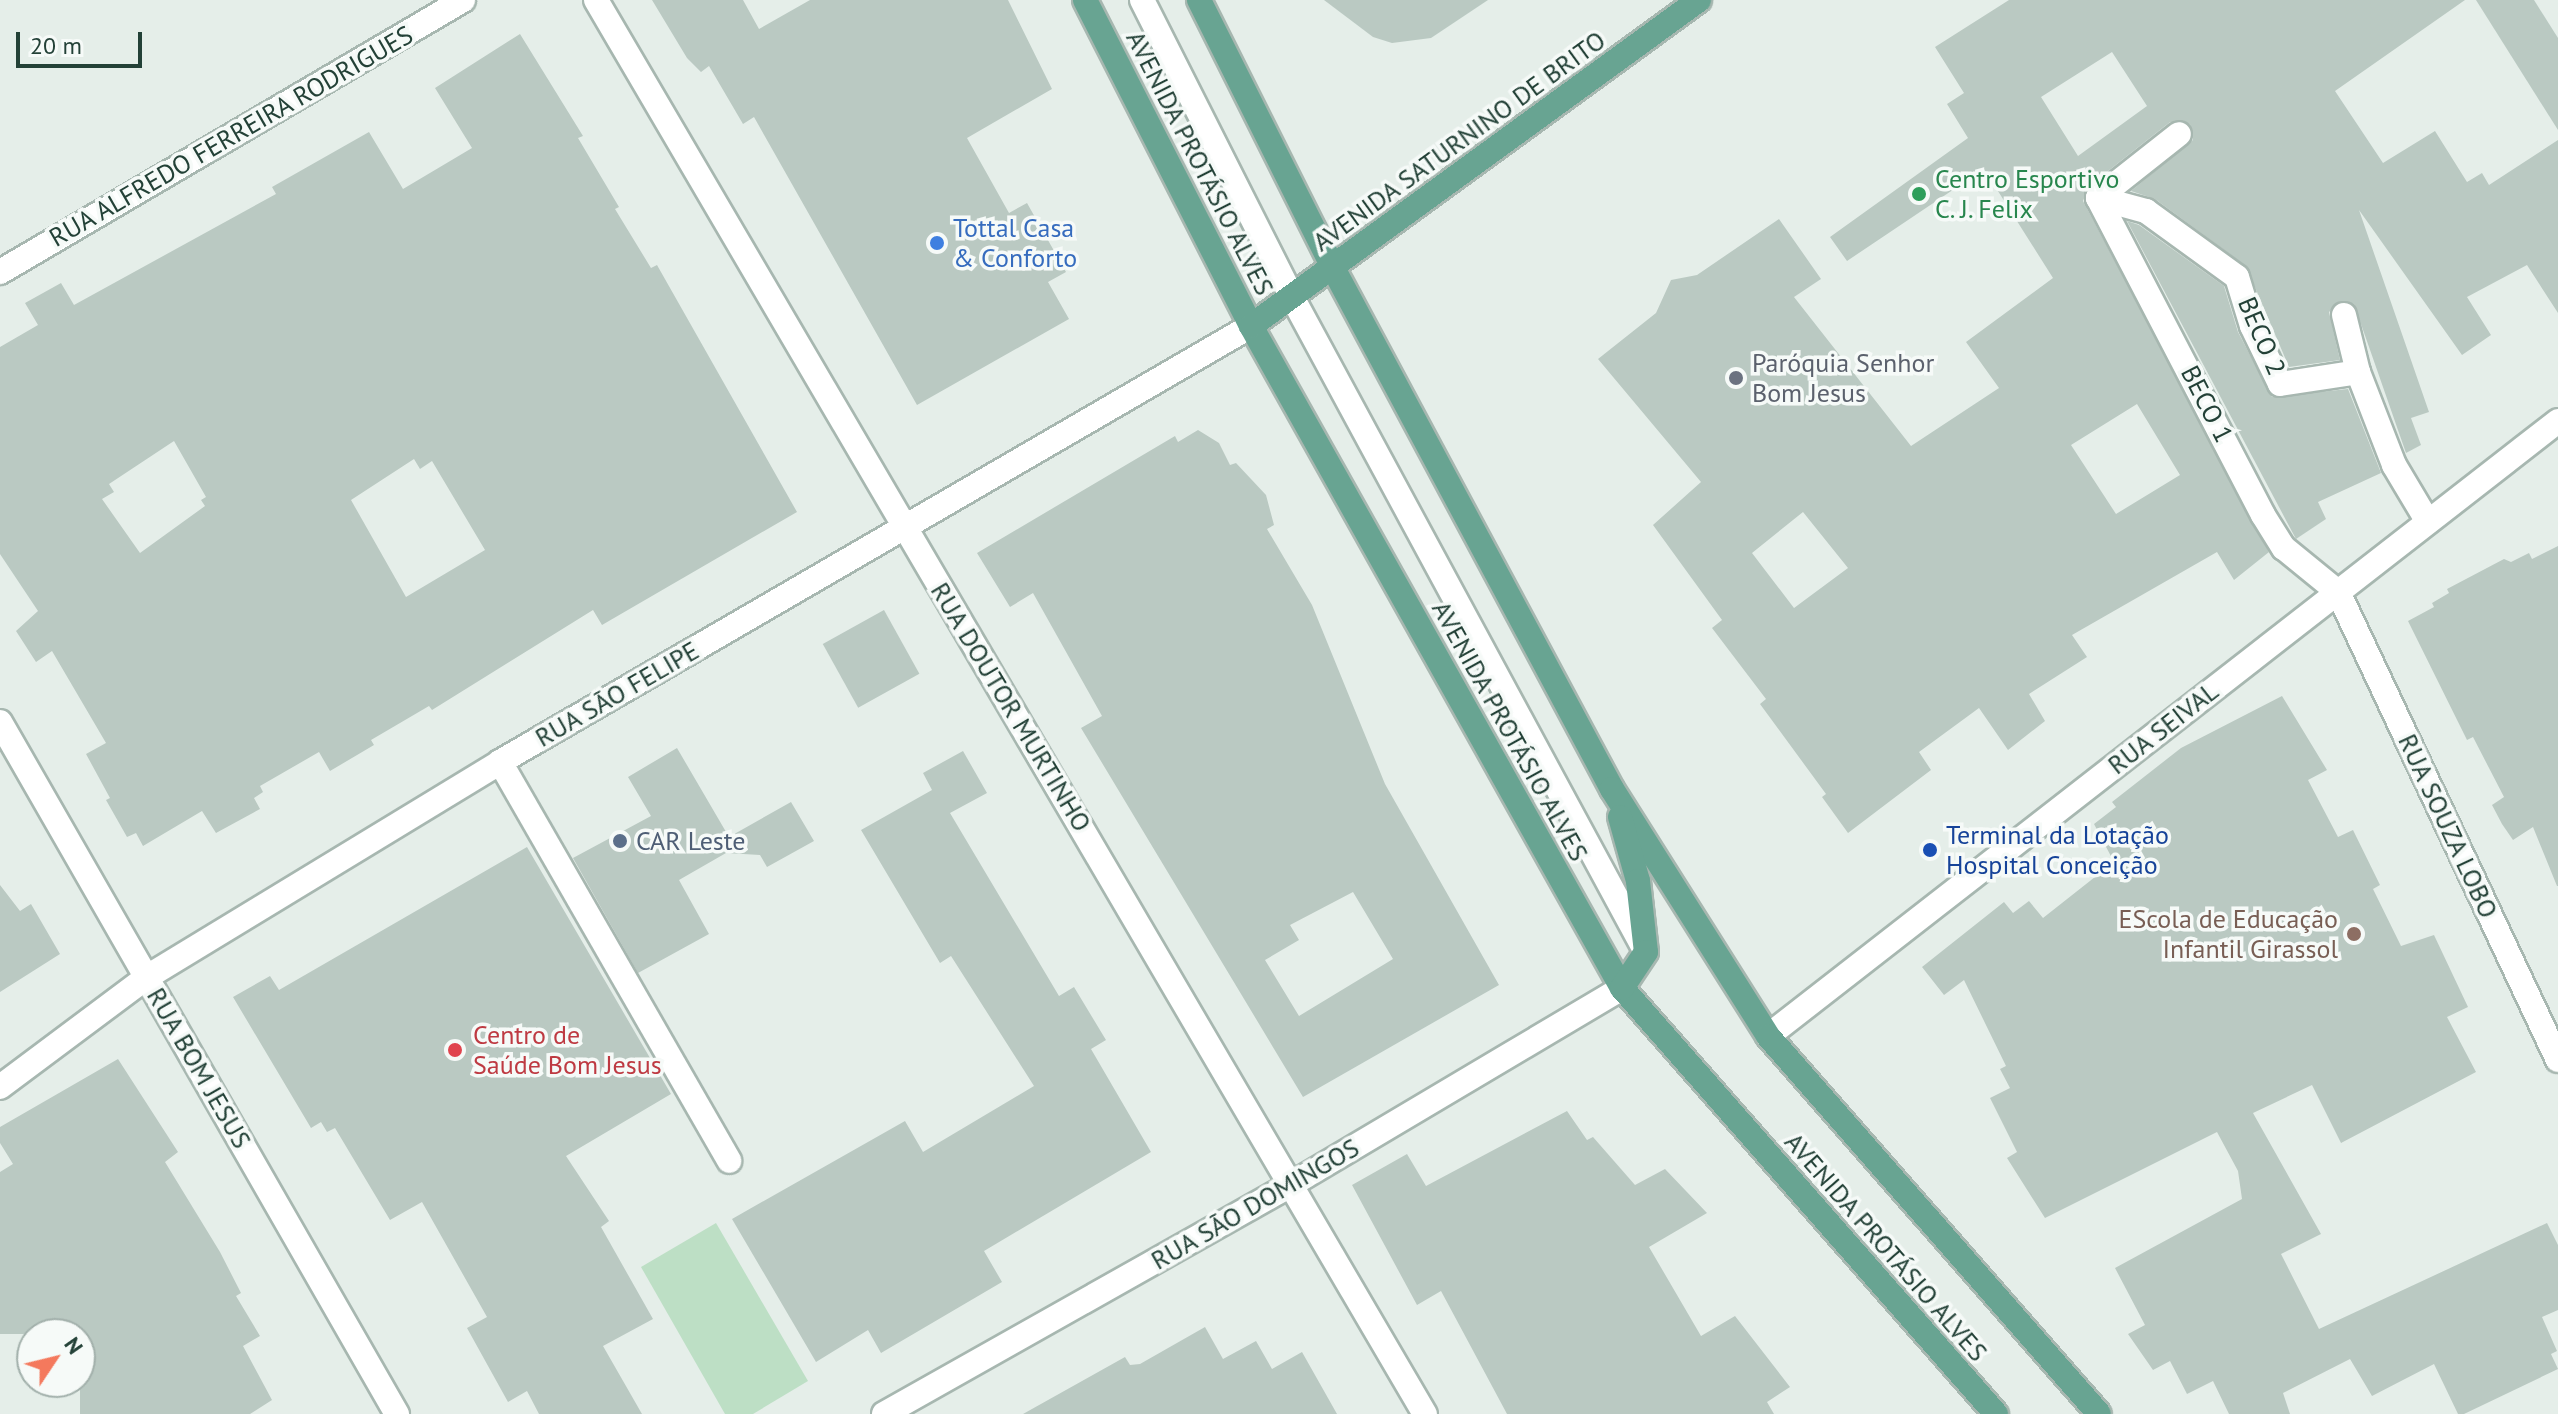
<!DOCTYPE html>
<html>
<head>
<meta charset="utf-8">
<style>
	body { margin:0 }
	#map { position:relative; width:2558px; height:1414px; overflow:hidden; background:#e5eee9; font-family:"PT Sans",sans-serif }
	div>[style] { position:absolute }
	.green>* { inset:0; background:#bddfc5 }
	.building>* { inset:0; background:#bac9c2; transform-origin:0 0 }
	.roads { filter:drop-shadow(2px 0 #a7b7b0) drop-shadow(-2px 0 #a7b7b0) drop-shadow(0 2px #a7b7b0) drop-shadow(0 -2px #a7b7b0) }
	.minor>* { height:24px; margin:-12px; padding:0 12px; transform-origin:12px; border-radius:12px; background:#fff }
	.major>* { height:24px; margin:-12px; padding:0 12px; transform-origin:12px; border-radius:12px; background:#68a492 }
	.dots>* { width:22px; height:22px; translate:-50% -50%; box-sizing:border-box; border:4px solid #f6faf8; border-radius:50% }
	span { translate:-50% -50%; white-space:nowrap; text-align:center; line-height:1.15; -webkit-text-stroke:7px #f6faf8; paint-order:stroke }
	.street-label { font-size:26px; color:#234137 }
	.leisure-label { font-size:26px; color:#27864d }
	.left { translate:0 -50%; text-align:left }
	.shop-label { font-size:26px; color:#366cbe }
	.worship-label { font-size:26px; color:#5b616d }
	.transit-label { font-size:26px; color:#164399 }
	.service-label { font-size:26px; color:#4e5e75 }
	.education-label { font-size:26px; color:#785e54 }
	.right { translate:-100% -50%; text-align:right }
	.health-label { font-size:26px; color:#be3a42 }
	.north { position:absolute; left:16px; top:1318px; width:80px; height:80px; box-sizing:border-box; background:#f6faf8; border:2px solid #a2b0ab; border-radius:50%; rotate:55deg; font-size:22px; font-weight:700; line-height:32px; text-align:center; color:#234137 }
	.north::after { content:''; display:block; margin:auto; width:28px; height:36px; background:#f4795d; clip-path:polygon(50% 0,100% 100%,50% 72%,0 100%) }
	.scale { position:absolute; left:16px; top:32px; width:126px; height:36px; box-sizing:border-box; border:4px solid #234137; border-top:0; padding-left:10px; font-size:24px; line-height:28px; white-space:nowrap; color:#234137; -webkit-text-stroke:6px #f6faf8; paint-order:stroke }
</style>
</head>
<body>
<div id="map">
	<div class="green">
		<div style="clip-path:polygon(716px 1223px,808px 1381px,753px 1414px,725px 1414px,641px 1267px)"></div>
	</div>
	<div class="building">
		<div style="clip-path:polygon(652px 0,743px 0,759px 29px,810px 0,1008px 0,1052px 89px,967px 138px,1009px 213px,1027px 203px,1066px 272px,1048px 282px,1069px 319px,917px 405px,754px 117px,743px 124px,709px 66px,701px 72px,687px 58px)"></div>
		<div style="clip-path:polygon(1324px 0,1488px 0,1431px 38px,1392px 43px,1373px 37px)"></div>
		<div style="clip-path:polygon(evenodd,2009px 0,2465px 0,2335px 91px,2383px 163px,2435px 131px,2467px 182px,2482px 173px,2489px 185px,2558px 140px,2558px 313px,2527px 265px,2467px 297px,2491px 335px,2462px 355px,2359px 210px,2429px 412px,2411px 418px,2421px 445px,2406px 453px,2354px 304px,2340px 301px,2329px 312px,2340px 360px,2289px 367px,2246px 266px,2155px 199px,2131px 191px,2193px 140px,2190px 124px,2170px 122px,2089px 186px,2083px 201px,2269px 552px,2234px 580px,2217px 552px,2072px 635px,2087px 657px,2029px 694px,2045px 721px,2008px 750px,1979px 708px,1919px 752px,1931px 770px,1848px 833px,1822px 797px,1826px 794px,1760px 704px,1766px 699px,1712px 628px,1722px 620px,1653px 525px,1701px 482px,1598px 359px,1656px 313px,1671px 280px,1697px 275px,1779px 219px,1821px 279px,1794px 297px,1911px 446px,1999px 388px,1966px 342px,2053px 278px,1984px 169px,1847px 261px,1830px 237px,1968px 138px,1947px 104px,1964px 93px,1935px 47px,2009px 0,2112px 52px,2147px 106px,2078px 156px,2041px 97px,2112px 52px,2009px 0,2137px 404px,2180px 475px,2116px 514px,2071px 445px,2137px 404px,2009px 0,1803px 512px,1848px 568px,1794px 608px,1752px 553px,1803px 512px)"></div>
		<div style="clip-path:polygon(2476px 0,2534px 0,2558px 38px,2558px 130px)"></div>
		<div style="clip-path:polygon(evenodd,520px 34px,583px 136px,578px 138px,619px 207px,615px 209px,651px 268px,657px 265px,797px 512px,602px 625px,593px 610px,432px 710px,429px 706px,371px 740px,374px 745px,330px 771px,319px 752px,260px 786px,263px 792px,254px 798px,260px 809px,216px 833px,202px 811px,143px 846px,136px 833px,127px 837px,106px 800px,110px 798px,86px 754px,106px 743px,52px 651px,36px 662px,16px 631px,38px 611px,0 554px,0 347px,38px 325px,25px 303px,61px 283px,74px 305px,276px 194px,272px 187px,369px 132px,403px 189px,472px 148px,435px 88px,520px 34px,174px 441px,206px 497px,201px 500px,205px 506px,140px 553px,102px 499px,114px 492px,109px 484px,174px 441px,520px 34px,414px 459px,420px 469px,432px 461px,485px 550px,406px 597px,351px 500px,414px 459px)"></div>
		<div style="clip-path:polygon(2127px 221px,2139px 225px,2224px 286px,2238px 332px,2272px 397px,2348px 389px,2381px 473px,2318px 502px,2326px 519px,2296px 539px)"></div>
		<div style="clip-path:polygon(evenodd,1198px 430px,1219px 443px,1230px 465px,1236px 463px,1266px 495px,1274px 525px,1267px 529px,1312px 605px,1385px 784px,1499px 985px,1303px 1097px,1081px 728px,1102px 716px,1033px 593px,1010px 607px,977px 553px,1175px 436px,1178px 442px,1198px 430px,1353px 892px,1393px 959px,1299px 1016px,1265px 960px,1299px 940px,1290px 925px,1353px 892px)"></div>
		<div style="clip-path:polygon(2558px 546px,2558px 886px,2557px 886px,2533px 827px,2513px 840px,2502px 824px,2492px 805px,2504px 797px,2473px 737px,2467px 740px,2408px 621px,2434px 607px,2432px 603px,2449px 593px,2447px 589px,2504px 559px,2511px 562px,2529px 553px,2532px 559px)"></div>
		<div style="left:884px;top:610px;width:73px;height:70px;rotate:61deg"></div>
		<div style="clip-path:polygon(2282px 696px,2327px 770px,2308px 780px,2338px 837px,2353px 830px,2380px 885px,2373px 889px,2401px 946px,2434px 935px,2468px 1007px,2447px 1017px,2476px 1072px,2341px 1143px,2312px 1085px,2253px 1113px,2321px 1234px,2281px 1254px,2319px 1329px,2547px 1223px,2558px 1245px,2558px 1310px,2542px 1317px,2557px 1351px,2551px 1354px,2558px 1369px,2464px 1414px,2458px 1414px,2434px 1364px,2372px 1396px,2350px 1359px,2283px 1393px,2290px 1414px,2229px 1414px,2213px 1381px,2187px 1394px,2170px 1361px,2153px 1370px,2128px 1334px,2145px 1325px,2115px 1268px,2242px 1199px,2238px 1171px,2217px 1132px,2045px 1218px,2007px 1158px,2017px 1152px,1990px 1098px,2010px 1088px,2000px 1069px,2006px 1066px,1964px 980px,1944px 995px,1922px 967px,2004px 902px,2013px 913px,2029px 901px,2043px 918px,2114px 862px,2094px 824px,2116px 807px,2112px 802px,2181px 748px)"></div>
		<div style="clip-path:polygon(677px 748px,729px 837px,791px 802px,814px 841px,767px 867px,760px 855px,726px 853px,679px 880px,709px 934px,638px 973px,573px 858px,651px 816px,628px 777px)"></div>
		<div style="clip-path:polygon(963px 751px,987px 793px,950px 813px,1059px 996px,1074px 987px,1106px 1040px,1091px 1049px,1151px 1152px,984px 1251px,1002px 1282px,881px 1353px,868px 1330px,816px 1362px,732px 1219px,905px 1121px,923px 1152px,1034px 1086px,951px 956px,940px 963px,861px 830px,932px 790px,923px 773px)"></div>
		<div style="clip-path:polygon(527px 847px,671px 1094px,566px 1156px,609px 1221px,601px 1227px,653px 1319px,603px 1346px,642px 1414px,539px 1414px,527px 1391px,508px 1402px,467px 1328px,487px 1317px,422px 1202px,390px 1220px,335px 1128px,327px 1132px,321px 1122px,311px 1128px,233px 997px,270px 976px,279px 990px)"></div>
		<div style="clip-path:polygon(0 885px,20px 911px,31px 904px,60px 954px,0 992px)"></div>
		<div style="clip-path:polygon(118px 1059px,178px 1152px,165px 1162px,220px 1252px,241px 1293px,236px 1296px,260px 1336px,243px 1346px,272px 1400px,250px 1414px,80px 1414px,80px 1334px,0 1334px,0 1172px,13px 1164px,0 1143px,0 1127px)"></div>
		<div style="clip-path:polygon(1567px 1111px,1587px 1140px,1593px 1137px,1635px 1185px,1665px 1169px,1707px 1213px,1649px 1247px,1701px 1336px,1735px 1316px,1790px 1387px,1767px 1402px,1774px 1414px,1507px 1414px,1441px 1291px,1417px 1305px,1352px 1185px,1407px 1154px,1426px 1186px)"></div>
		<div style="clip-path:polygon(1205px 1327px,1223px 1359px,1256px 1341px,1272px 1369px,1302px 1352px,1337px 1414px,1023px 1414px,1125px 1357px,1130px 1365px,1140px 1364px)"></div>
	</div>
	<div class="roads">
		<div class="minor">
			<div style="left:596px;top:0;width:1639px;rotate:59.62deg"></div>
			<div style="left:1142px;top:0;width:333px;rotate:63.2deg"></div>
			<div style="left:1292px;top:297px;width:742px;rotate:61.61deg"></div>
			<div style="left:2098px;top:198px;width:357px;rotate:62.5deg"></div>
			<div style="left:2263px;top:515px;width:39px;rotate:58deg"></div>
			<div style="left:2284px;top:548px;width:70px;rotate:39.2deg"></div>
			<div style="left:2338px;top:592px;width:517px;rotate:64.82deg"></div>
			<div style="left:2098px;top:198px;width:50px;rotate:15.2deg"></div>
			<div style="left:2146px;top:211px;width:112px;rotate:36deg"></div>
			<div style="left:2237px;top:277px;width:51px;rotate:73deg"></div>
			<div style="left:2252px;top:326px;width:64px;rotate:64.2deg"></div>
			<div style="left:2280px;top:384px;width:79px;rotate:-8.7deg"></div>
			<div style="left:2098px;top:198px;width:103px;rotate:-38.3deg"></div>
			<div style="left:0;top:272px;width:537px;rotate:-30.43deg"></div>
			<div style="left:2344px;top:315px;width:59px;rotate:76.2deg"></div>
			<div style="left:2358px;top:372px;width:100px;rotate:68.8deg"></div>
			<div style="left:2394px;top:465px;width:66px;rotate:59.2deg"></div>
			<div style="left:0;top:722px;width:798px;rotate:60.16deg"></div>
			<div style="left:500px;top:762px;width:460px;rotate:60.1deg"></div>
			<div style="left:1768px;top:1036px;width:1001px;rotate:-37.9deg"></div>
			<div style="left:0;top:1087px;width:184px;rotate:-36.8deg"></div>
			<div style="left:147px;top:977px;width:413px;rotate:-31.3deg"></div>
			<div style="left:500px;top:762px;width:868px;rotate:-30.14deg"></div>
			<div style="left:884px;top:1414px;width:468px;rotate:-29.4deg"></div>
			<div style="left:1292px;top:1184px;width:384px;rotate:-30.7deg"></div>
		</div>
		<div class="major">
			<div style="left:1085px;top:0;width:366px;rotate:63deg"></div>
			<div style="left:1251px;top:326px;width:759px;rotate:60.73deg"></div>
			<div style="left:1622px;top:988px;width:567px;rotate:48.72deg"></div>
			<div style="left:1199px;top:0;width:300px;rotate:63.4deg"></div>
			<div style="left:1333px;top:268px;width:591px;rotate:61.83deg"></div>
			<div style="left:1612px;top:789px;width:292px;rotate:57.7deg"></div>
			<div style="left:1768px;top:1036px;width:502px;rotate:48.79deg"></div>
			<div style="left:1251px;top:326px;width:554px;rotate:-36.04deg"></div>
			<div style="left:1620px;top:817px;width:66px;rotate:74.3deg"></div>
			<div style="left:1638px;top:881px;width:71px;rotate:83.6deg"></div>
			<div style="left:1646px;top:952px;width:43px;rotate:123.7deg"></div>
		</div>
	</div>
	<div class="dots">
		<div style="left:1919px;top:194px;background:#2e9e5b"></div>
		<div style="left:937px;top:243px;background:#3f7fe0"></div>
		<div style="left:1736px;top:378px;background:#6b7280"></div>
		<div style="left:620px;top:841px;background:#5c6f8a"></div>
		<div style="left:1930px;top:850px;background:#1a4fb4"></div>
		<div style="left:2354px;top:934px;background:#8d6e63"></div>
		<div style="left:455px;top:1050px;background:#e0444e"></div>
	</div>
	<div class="street-label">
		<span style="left:231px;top:136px;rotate:-30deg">RUA ALFREDO FERREIRA RODRIGUES</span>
		<span style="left:1459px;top:141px;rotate:-36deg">AVENIDA SATURNINO DE BRITO</span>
		<span style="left:1200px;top:163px;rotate:63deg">AVENIDA PROTÁSIO ALVES</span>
		<span style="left:2262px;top:336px;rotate:67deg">BECO 2</span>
		<span style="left:2207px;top:404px;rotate:63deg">BECO 1</span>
		<span style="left:617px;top:694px;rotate:-30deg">RUA SÃO FELIPE</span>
		<span style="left:1011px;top:707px;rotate:59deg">RUA DOUTOR MURTINHO</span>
		<span style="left:2163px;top:728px;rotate:-38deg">RUA SEIVAL</span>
		<span style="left:1510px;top:731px;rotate:61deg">AVENIDA PROTÁSIO ALVES</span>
		<span style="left:2448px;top:826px;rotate:65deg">RUA SOUZA LOBO</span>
		<span style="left:199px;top:1068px;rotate:60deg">RUA BOM JESUS</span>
		<span style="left:1255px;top:1204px;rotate:-30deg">RUA SÃO DOMINGOS</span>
		<span style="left:1886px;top:1247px;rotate:49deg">AVENIDA PROTÁSIO ALVES</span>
	</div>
	<div class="leisure-label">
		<span class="left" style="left:1935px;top:194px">Centro Esportivo<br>C. J. Felix</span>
	</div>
	<div class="shop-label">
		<span class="left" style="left:953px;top:243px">Tottal Casa<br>&amp; Conforto</span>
	</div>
	<div class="worship-label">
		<span class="left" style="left:1752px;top:378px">Paróquia Senhor<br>Bom Jesus</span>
	</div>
	<div class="transit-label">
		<span class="left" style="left:1946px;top:850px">Terminal da Lotação<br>Hospital Conceição</span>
	</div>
	<div class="service-label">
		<span class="left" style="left:636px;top:841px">CAR Leste</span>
	</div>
	<div class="education-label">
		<span class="right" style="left:2338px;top:934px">EScola de Educação<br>Infantil Girassol</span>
	</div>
	<div class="health-label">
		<span class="left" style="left:473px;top:1050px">Centro de<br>Saúde Bom Jesus</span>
	</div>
	<div class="north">N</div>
	<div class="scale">20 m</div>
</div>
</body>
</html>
